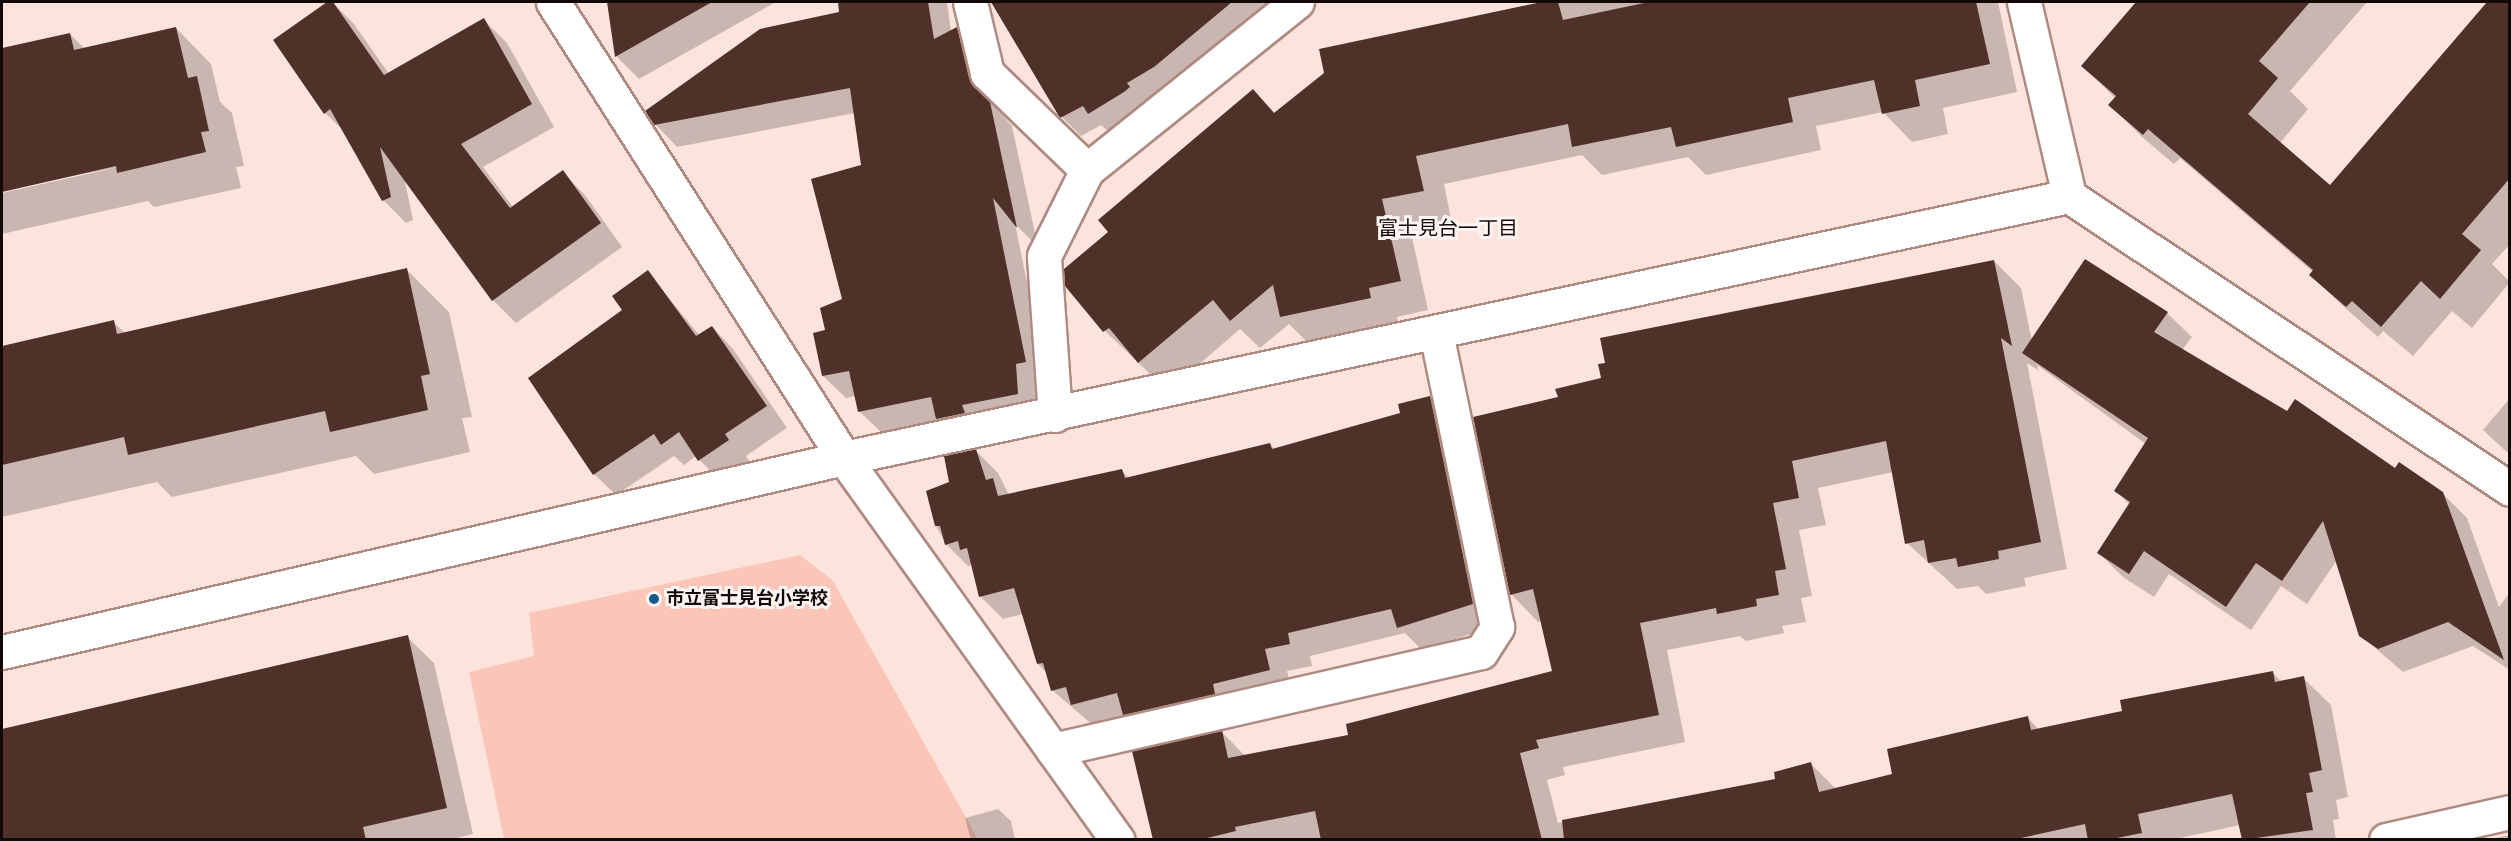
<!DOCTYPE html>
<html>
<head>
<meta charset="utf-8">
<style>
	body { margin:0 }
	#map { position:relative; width:2511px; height:841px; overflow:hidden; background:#fce4dd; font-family:"Alegreya Sans","Noto Sans JP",sans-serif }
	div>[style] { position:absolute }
	.green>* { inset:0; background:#fbc6b8 }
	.shadow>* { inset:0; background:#0003 }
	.building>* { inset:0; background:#4f3129 }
	.roads { filter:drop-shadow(2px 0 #ae8a80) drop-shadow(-2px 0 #ae8a80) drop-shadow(0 2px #ae8a80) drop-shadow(0 -2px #ae8a80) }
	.minor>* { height:33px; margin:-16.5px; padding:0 16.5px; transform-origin:16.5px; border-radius:16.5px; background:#fff }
	.dots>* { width:16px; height:16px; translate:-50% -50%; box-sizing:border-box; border:3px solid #fdf5f3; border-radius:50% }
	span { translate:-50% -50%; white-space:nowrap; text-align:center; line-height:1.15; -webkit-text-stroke:6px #fdf5f3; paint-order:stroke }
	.poi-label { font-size:18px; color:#140806; font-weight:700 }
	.left { translate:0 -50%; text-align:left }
	.neighbourhood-label { font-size:20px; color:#140806 }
	.frame { position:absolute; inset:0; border:3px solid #140806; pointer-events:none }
</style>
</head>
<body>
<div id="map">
	<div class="green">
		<div style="clip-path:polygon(800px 555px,833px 581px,978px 839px,504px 839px,469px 672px,534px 656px,529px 613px)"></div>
	</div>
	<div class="shadow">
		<div style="clip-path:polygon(332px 2px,354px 24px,389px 74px,484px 20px,507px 43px,554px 127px,483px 167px,513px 207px,562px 172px,585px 195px,622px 247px,516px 323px,493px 300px,404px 177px,413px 220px,406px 223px,383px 200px,345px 132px,325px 113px,275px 40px)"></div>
		<div style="clip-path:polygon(608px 2px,776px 2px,639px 79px,616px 56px)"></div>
		<div style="clip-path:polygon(839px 2px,947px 2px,951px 31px,956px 29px,979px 51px,991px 102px,1012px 126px,1038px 247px,1015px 224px,1048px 384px,1040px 416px,882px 433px,859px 411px,856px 396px,846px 398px,823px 376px,827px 331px,844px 300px,863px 167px,855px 113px,677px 147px,655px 124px,841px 13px)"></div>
		<div style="clip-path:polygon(1005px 2px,1273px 2px,1109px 132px,1101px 125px,1081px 136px,1062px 117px,996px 7px)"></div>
		<div style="clip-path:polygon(1549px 2px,1998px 2px,2017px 92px,1943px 108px,1948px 134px,1912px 142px,1883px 112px,1816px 126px,1821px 150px,1706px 175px,1688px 157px,1602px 175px,1582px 155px,1444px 184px,1451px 219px,1410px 228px,1428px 310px,1397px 317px,1399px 326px,1310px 345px,1289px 324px,1260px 348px,1240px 329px,1168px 391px,1105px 331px,1066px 285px,1110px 232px,1253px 91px,1276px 114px,1326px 74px,1321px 50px)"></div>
		<div style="clip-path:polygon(2138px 2px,2367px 2px,2290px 91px,2308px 109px,2280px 143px,2330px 187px,2489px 2px,2510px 2px,2510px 244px,2492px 264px,2510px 282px,2472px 328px,2452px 311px,2413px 356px,2383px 331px,2378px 337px,2342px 305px,2311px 275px,2313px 272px,2180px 158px,2174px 164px,2141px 136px,2110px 105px,2116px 99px,2083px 66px)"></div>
		<div style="clip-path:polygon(176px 28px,211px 64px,220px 102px,232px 113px,244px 166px,236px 167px,241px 188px,154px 207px,148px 201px,2px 234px,2px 193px,123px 166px,2px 190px,2px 69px,70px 34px,85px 49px)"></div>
		<div style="clip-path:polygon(1994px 261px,2021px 288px,2032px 341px,2085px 261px,2167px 313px,2192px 337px,2182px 350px,2287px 413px,2442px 493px,2467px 518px,2499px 607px,2510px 592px,2510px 670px,2473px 646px,2403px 672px,2360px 635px,2337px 560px,2307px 604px,2281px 586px,2251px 630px,2169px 574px,2154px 597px,2123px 577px,2099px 553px,2130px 505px,2116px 491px,2146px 444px,2037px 365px,2038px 370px,2027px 363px,2067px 569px,2024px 578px,2026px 586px,1986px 594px,1978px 586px,1957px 589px,1907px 543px,1893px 472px,1818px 488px,1826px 525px,1799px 530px,1812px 596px,1801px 598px,1806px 622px,1782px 626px,1784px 633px,1746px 641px,1740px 636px,1667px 650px,1685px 742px,1563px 767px,1565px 775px,1547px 780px,1558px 823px,1777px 780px,1811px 764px,1836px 789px,1894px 775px,2028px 718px,2039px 730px,2124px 712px,2273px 673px,2282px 682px,2303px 678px,2331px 705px,2348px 797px,2336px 800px,2339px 819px,2333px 820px,2336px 840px,2244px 840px,2240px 825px,2171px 840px,1155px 840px,1222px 732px,1246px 757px,1350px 737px,1553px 672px,1542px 621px,1538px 622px,1511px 594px,1559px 398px,1603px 379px)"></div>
		<div style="clip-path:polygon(406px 269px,449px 312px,472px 417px,462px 418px,470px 452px,374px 474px,356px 456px,172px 497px,157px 482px,2px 517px,2px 347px,113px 322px,125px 333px)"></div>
		<div style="clip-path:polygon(647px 272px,700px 336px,712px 327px,733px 349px,787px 428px,746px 456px,750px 462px,721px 482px,696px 456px,684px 465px,674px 456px,616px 495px,594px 474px,624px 310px)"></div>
		<div style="clip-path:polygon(1429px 397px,1452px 420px,1495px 627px,1421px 649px,1405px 633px,1310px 656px,1312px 666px,1287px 671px,1292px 692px,1095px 727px,1052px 690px,1047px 673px,1038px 664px,1023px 614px,1003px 619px,981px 597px,973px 565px,968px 566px,946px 544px,936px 526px,951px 483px,976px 451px,998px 473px,1009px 495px,1122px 471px,1129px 478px,1270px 444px,1275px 450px,1402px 414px)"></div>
		<div style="clip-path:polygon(2510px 398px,2510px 455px,2483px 430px)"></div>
		<div style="clip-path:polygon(407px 637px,434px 663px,473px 834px,449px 840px,2px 840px,2px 731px)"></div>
		<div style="clip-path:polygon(998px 809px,1011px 821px,1015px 840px,971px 840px,965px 818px)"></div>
		<div style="clip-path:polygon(2509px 835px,2510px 840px,2488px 840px)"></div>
	</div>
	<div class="building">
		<div style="clip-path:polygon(327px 2px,333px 2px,384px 75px,484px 18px,532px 104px,461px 144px,510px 208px,563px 170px,601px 223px,492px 301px,380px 147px,391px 197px,382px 201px,330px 109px,324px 114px,273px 40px)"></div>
		<div style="clip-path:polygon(607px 2px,712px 2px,615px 57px)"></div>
		<div style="clip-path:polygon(838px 2px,928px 2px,934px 39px,957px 27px,969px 78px,990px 102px,1017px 228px,993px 198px,1026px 362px,1016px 364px,1018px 394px,962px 405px,965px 413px,936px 419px,931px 397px,858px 412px,849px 371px,822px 376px,813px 333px,825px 330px,820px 308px,842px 299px,811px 179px,861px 165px,850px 88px,654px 125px,645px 111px,760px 29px,839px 12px)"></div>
		<div style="clip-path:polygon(991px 2px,1232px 2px,1154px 67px,1127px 83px,1130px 87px,1124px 92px,1088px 114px,1083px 106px,1060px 118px)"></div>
		<div style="clip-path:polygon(1542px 2px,1558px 2px,1563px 20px,1649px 2px,1976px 2px,1990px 64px,1915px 80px,1920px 106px,1882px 114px,1874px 80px,1788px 98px,1793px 122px,1676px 147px,1671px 127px,1572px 147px,1568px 124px,1416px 156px,1424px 191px,1382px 199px,1401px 281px,1369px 288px,1371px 298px,1280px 317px,1273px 285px,1230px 321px,1213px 300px,1138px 363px,1109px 328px,1103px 332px,1065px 286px,1064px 269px,1108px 232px,1098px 220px,1253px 89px,1274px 113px,1324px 73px,1319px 49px)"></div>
		<div style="clip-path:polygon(2136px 2px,2310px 2px,2259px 61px,2278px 78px,2248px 114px,2330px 185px,2487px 2px,2510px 2px,2510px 178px,2462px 234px,2481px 250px,2440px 299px,2421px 281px,2381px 327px,2352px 301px,2346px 307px,2309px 275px,2313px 270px,2148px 129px,2143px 135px,2108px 105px,2116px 96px,2081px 66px)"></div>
		<div style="clip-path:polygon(176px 27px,188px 78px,197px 76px,209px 131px,201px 132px,206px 152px,117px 173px,116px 166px,2px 192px,2px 48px,70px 33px,74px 50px)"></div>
		<div style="clip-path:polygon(2085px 259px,2168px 312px,2154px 332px,2287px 411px,2295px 399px,2395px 468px,2399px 462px,2443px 492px,2504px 660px,2448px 622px,2378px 649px,2359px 636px,2323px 521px,2282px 581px,2256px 563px,2226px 607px,2144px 551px,2129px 574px,2097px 553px,2130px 502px,2114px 491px,2148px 438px,2022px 353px)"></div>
		<div style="clip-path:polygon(1994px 260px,2012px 346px,2001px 338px,2041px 542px,1998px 551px,1999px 559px,1958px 567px,1956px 558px,1928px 563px,1924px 540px,1905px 544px,1886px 441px,1792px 461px,1799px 498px,1773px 503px,1786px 569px,1775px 571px,1779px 595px,1756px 599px,1757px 606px,1717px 614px,1716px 608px,1640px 623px,1659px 715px,1536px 740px,1539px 748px,1520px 753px,1542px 840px,1321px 840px,1315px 811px,1235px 827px,1236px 831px,1199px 840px,1153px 840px,1132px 751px,1222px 730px,1228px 758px,1348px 735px,1346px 724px,1552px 671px,1533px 589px,1510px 595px,1473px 417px,1558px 397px,1555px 389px,1601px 378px,1598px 364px,1605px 363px,1600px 338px)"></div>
		<div style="clip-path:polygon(407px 268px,430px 374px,421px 376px,428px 410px,330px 432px,325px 411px,128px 455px,124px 437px,2px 465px,2px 346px,114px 320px,117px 334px)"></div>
		<div style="clip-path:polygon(648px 270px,696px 336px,712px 326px,767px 406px,725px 434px,729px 440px,698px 461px,679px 432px,661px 445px,654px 434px,593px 475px,528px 378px,622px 310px,612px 296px)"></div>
		<div style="clip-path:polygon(1430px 396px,1473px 604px,1397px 628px,1391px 609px,1288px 633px,1290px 644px,1265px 649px,1270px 670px,1213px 684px,1215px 694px,1123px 715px,1117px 693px,1071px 705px,1066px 687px,1051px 691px,1043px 663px,1037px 664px,1014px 588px,979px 597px,967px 548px,960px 550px,958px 541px,945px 545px,940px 526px,935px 526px,926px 491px,949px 482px,944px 456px,976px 449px,986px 480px,993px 478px,998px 496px,1122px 469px,1125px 478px,1270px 443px,1272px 449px,1400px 413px,1398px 404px)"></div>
		<div style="clip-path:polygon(408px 635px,447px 808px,363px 827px,366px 840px,2px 840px,2px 729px)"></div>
		<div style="clip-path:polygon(2273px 671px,2275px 682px,2304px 676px,2322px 770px,2309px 773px,2313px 792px,2306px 793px,2313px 830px,2242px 840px,2232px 794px,2138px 814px,2142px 833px,2107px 840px,2088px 840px,2085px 824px,2012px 840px,1564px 840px,1562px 820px,1775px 779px,1774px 772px,1811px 762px,1819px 792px,1892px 774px,1887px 749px,2028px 716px,2031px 730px,2122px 711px,2120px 700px)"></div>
	</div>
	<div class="roads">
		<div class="minor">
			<div style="left:553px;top:2px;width:541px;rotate:57.46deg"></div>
			<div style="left:844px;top:458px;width:470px;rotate:54.4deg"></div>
			<div style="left:970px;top:2px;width:73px;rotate:76.5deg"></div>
			<div style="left:987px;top:73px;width:139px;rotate:44.1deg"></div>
			<div style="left:2024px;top:2px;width:199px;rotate:76.9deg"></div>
			<div style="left:1055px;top:415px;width:159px;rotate:-94deg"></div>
			<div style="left:1044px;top:256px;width:96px;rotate:-63.4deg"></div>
			<div style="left:1087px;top:170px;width:269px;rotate:-38.7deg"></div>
			<div style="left:2px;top:652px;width:864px;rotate:-12.97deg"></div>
			<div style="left:844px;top:458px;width:1253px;rotate:-12.07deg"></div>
			<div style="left:2069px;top:196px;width:529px;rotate:33.6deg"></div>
			<div style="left:1053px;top:750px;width:439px;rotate:-12.9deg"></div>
			<div style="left:1481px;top:652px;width:30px;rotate:-57deg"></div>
			<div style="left:1497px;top:627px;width:300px;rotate:-101.7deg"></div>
			<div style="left:2386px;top:840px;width:127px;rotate:-12.7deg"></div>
		</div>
	</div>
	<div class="dots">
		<div style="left:654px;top:599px;background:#135b8f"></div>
	</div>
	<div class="poi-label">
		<span class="left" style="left:666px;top:599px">市立富士見台小学校</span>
	</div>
	<div class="neighbourhood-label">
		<span style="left:1448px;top:229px">富士見台一丁目</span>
	</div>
	<div class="frame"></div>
</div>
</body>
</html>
